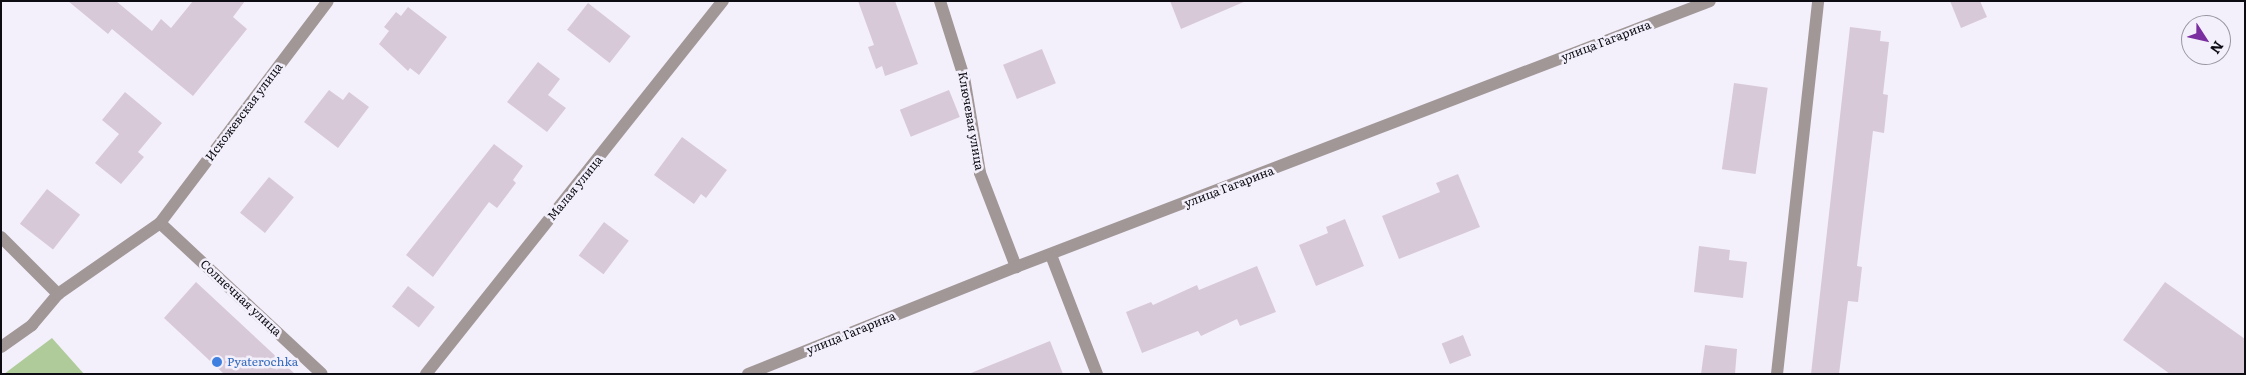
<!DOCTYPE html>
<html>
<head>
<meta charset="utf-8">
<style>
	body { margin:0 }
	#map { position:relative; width:2246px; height:375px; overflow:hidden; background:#f3f0fc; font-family:Literata,serif }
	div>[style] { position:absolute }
	.green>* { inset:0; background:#afcb9a }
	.building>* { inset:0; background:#d8c9d8; transform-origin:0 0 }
	.street>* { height:12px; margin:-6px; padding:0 6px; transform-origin:6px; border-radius:6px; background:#a19797 }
	.dots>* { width:14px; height:14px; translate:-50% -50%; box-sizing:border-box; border:2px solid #f3f0fc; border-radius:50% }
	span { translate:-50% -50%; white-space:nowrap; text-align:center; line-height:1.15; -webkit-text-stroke:5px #f3f0fc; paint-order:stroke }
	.street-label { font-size:12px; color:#0d0c12 }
	.shop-label { font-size:12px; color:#366cbe }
	.left { translate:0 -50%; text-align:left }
	.frame { position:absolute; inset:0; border:2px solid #0d0c12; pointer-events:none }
	.north { position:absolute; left:2181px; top:15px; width:50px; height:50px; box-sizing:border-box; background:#f3f0fc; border:1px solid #97959e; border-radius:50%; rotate:125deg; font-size:14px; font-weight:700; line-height:20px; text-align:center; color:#0d0c12 }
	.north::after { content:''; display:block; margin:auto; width:18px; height:22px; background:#7b2ea0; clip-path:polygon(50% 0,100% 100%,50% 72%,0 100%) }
</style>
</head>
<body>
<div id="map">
	<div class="green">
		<div style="clip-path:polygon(52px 338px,84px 374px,4px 374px)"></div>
	</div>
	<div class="building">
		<div style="clip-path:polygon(68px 1px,116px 1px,152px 31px,161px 19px,171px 28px,193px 1px,245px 1px,233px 17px,247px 29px,193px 96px,112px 29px,108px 34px)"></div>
		<div style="clip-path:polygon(858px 1px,895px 1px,918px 64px,885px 76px,882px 66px,876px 69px,868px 47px,874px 45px)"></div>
		<div style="clip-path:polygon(1170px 1px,1246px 1px,1181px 29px)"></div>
		<div style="clip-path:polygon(1950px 1px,1980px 1px,1987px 17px,1961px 28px)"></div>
		<div style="left:588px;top:3px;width:54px;height:34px;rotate:38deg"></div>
		<div style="clip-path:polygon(408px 7px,447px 37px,419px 75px,410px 68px,408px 71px,379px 44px,389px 31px,384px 27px,396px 12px,401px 16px)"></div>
		<div style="clip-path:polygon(1850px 27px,1881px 31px,1880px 41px,1889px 42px,1883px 94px,1888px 95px,1884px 133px,1873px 131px,1857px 266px,1862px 267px,1858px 302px,1848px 301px,1839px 374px,1811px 374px)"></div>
		<div style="left:1042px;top:49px;width:37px;height:42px;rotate:68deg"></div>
		<div style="clip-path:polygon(538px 62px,560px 79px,548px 95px,566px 108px,547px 132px,507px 102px)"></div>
		<div style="left:1734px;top:83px;width:34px;height:87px;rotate:8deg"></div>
		<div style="clip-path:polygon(329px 90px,343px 100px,349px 92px,369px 107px,338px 148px,304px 122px)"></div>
		<div style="left:949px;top:90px;width:29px;height:53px;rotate:68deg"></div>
		<div style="clip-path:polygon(125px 92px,162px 123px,138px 152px,144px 157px,121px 184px,95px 163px,119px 134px,102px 120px)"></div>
		<div style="clip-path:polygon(682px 137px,727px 170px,706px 198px,701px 194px,694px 204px,654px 175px)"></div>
		<div style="clip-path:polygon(494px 144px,523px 166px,513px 180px,516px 183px,497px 208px,489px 202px,433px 277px,406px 255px)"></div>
		<div style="clip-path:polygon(1458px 174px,1480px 227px,1399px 259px,1382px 216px,1440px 192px,1436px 183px)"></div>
		<div style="left:269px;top:177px;width:32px;height:46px;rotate:39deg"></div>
		<div style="left:47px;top:189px;width:42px;height:44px;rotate:38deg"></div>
		<div style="clip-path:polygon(1345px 219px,1364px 266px,1316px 286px,1299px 245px,1328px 233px,1326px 227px)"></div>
		<div style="left:604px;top:222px;width:31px;height:42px;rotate:37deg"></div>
		<div style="clip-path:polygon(1699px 246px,1730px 250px,1729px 260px,1747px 262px,1743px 298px,1694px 292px)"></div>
		<div style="clip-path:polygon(1257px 266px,1276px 312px,1240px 326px,1237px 319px,1201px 336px,1198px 331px,1142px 353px,1126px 312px,1151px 302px,1153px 305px,1197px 285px,1199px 290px)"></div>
		<div style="clip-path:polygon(196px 282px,295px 374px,224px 374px,164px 318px)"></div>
		<div style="clip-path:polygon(2165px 282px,2245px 339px,2245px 374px,2170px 374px,2123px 340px)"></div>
		<div style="left:408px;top:286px;width:34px;height:26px;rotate:38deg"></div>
		<div style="left:1463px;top:335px;width:22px;height:23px;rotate:68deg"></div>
		<div style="clip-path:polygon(1050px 341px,1063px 374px,971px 374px,971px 373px)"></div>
		<div style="clip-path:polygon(1705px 345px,1737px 349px,1735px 374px,1701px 374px)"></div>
	</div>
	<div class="street">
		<div style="left:940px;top:1px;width:80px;rotate:72.5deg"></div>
		<div style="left:964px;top:77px;width:97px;rotate:80.5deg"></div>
		<div style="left:980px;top:173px;width:101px;rotate:69deg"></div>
		<div style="left:160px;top:223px;width:221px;rotate:43deg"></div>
		<div style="left:1px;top:237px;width:81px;rotate:45deg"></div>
		<div style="left:1051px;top:255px;width:128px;rotate:68.9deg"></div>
		<div style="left:1px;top:347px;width:38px;rotate:-35deg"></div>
		<div style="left:32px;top:325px;width:40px;rotate:-50deg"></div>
		<div style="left:58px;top:294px;width:124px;rotate:-34.8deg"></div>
		<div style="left:160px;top:223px;width:278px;rotate:-52.9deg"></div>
		<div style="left:426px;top:374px;width:477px;rotate:-51.5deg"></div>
		<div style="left:748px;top:374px;width:289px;rotate:-21.8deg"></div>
		<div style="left:1016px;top:267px;width:743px;rotate:-20.97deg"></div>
		<div style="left:1777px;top:374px;width:375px;rotate:-83.7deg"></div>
	</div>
	<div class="dots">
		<div style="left:217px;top:362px;background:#3f7fe0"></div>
	</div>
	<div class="street-label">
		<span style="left:1606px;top:41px;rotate:-21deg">улица Гагарина</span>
		<span style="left:244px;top:112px;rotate:-53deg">Искожевская улица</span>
		<span style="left:971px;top:121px;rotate:80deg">Ключевая улица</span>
		<span style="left:1229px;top:187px;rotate:-21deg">улица Гагарина</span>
		<span style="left:575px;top:188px;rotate:-51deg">Малая улица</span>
		<span style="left:241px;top:298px;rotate:43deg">Солнечная улица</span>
		<span style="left:851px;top:333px;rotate:-22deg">улица Гагарина</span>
	</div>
	<div class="shop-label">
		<span class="left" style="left:227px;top:362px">Pyaterochka</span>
	</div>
	<div class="frame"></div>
	<div class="north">N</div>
</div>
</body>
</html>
